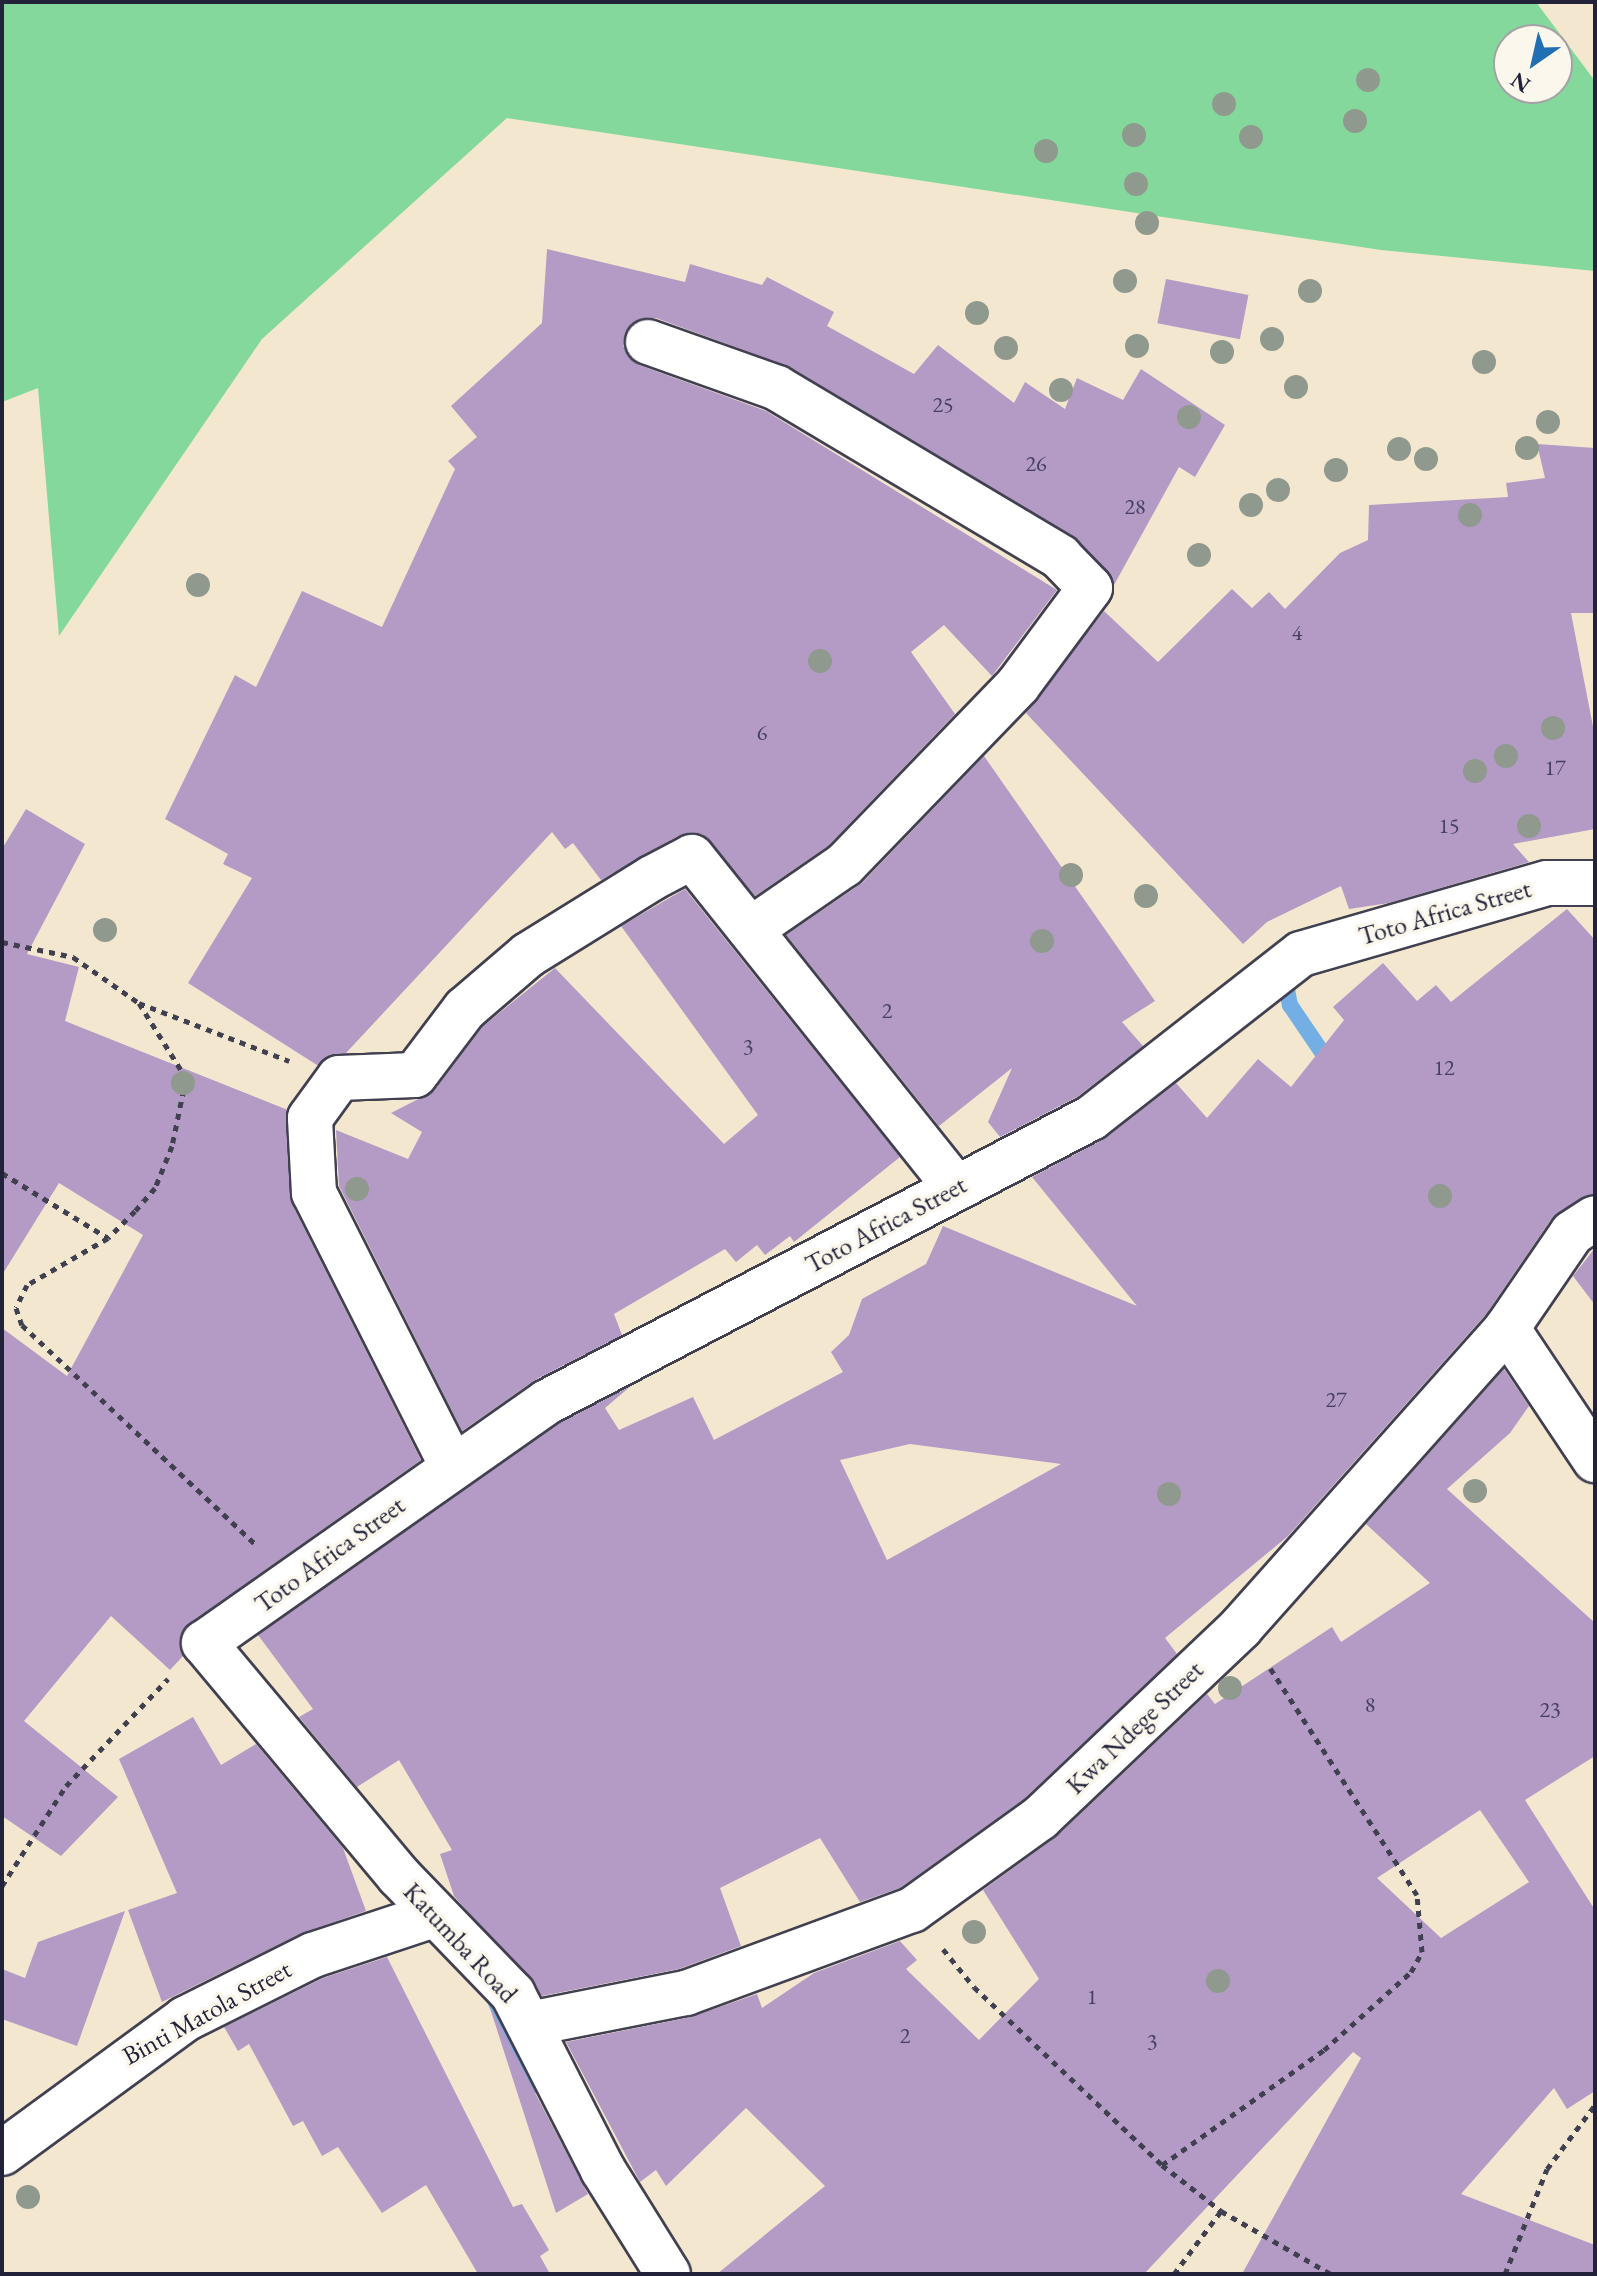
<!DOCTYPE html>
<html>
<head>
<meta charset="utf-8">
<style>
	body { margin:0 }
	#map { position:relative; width:1597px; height:2276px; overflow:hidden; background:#f3e8cf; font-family:"EB Garamond",serif }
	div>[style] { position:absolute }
	.green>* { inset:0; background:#84d89b }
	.stream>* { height:16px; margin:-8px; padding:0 8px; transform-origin:8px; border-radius:8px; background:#73aee4 }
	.building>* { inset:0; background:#b39bc6; transform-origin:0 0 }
	.path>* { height:5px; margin-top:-2.5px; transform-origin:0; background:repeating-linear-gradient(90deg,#414051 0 6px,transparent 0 12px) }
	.roads { filter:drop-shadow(2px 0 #414051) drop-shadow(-2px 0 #414051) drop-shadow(0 2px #414051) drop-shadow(0 -2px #414051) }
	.minor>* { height:44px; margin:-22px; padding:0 22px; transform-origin:22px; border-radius:22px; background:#fff }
	.trees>* { width:24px; height:24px; margin:-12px; border-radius:50%; background:#90998e }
	span { translate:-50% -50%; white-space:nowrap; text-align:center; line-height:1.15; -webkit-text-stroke:7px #fbf7ec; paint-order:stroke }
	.number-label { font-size:22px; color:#46405e }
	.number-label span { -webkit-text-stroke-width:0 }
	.street-label { font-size:26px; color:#22223b }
	.frame { position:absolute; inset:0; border:4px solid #22223b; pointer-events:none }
	.north { position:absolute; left:1493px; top:24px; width:80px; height:80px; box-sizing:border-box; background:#fbf7ec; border:2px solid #a4a2a5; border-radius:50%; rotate:214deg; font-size:22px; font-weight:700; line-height:32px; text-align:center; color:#22223b }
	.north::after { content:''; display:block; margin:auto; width:28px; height:36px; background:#1f6fb2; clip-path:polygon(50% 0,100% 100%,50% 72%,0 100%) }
</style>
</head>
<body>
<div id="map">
	<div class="green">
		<div style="clip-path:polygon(evenodd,2px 2px,1536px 2px,1595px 81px,1595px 271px,1381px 250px,507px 118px,262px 339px,59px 636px,38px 388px,2px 402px,2px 2px,1509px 40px,1557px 40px,1557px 88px,1509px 88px,1509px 40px)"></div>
	</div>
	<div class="stream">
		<div style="left:1284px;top:972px;width:34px;rotate:80deg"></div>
		<div style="left:1290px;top:1005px;width:75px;rotate:55.9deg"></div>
		<div style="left:492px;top:1994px;width:101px;rotate:64.7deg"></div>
	</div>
	<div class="building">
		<div style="clip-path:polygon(547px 249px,685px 282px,690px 264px,762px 285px,767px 277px,834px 312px,827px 326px,914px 374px,938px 345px,1014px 403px,1025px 382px,1065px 409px,1077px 378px,1123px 400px,1141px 369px,1225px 425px,1195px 477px,1179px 467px,1114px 585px,1073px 536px,790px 367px,656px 318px,632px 323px,623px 346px,639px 365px,766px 411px,1057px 590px,992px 676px,944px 625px,911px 652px,955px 714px,828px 846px,755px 896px,702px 834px,680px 835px,601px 880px,573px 843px,565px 849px,552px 832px,346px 1053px,317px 1065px,188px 983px,252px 878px,223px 864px,228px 854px,165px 819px,235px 675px,256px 687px,302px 591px,382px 627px,455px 469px,448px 461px,477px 437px,451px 406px,542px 323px)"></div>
		<div style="left:1166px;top:279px;width:84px;height:45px;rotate:11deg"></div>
		<div style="clip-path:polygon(1537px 444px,1595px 448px,1595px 613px,1571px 613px,1595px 737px,1595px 829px,1513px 844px,1529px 862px,1389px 903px,1349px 909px,1341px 886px,1267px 922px,1243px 944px,1026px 713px,1104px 611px,1158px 662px,1232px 589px,1252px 608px,1269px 592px,1285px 609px,1340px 553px,1368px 540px,1369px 505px,1508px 497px,1506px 483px,1545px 478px)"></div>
		<div style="clip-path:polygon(984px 756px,1155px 1001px,1122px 1022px,1143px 1046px,1077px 1097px,1000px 1137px,988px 1122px,1012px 1068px,939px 1126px,786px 935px,862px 883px)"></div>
		<div style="clip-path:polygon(26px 809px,85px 844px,27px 954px,79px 967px,65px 1021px,288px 1110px,292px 1204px,421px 1460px,190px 1623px,181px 1634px,183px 1656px,170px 1670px,111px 1616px,24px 1721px,118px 1797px,61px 1856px,2px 1816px,2px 1328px,67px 1376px,143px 1235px,59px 1183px,2px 1275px,2px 849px)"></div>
		<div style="clip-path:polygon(685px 889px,900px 1157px,794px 1242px,790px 1236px,765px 1255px,757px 1245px,736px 1262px,725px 1249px,614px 1314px,622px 1335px,535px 1380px,462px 1431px,339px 1186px,336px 1130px,408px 1159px,422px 1132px,391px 1113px,434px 1091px,483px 1026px,555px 968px,724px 1144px,758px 1115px,621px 926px)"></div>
		<div style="clip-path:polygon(evenodd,1567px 909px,1595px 940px,1595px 1193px,1552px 1218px,1487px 1313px,1288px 1536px,1165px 1638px,1177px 1654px,1024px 1799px,900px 1888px,860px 1902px,820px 1838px,720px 1888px,741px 1946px,679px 1969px,542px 1996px,454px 1896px,440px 1854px,452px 1850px,399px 1760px,357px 1787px,299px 1717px,313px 1709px,258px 1635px,560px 1423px,631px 1386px,605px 1408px,619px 1430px,693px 1397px,714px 1440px,843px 1372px,831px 1352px,849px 1335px,862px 1299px,926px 1264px,943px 1226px,1137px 1306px,1032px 1177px,1106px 1138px,1176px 1083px,1207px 1118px,1258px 1059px,1291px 1087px,1344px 1020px,1333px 1007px,1383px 963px,1417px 1001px,1436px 985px,1451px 1002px,1567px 909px,910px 1444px,1061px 1464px,887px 1560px,840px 1460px,910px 1444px)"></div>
		<div style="clip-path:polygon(1595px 1248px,1595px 1305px,1573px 1276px)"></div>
		<div style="clip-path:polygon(evenodd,1504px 1369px,1529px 1406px,1510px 1433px,1447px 1489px,1595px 1623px,1595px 1756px,1525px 1800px,1595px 1910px,1595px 2091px,1567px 2109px,1554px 2088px,1461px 2194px,1595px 2245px,1595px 2274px,1242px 2274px,1361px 2058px,1353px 2052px,1144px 2274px,717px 2274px,825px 2186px,746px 2108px,666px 2186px,656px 2170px,640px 2182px,566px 2042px,691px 2017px,757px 1994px,762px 2008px,814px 1973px,900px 1941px,917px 1960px,906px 1969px,979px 2040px,1039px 1979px,983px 1890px,1057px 1836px,1207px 1694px,1215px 1704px,1332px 1627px,1341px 1642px,1430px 1583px,1366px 1524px,1504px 1369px,1480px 1810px,1529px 1882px,1441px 1938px,1377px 1878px,1480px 1810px)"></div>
		<div style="clip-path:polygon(193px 1717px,221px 1765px,256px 1744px,343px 1848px,366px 1911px,302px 1933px,162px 2002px,128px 1910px,177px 1893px,119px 1759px)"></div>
		<div style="clip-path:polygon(125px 1911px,77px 2046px,2px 2019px,2px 1969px,25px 1978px,38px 1942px)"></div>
		<div style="clip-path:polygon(387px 1957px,513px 2207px,522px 2204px,549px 2250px,540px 2256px,550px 2274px,478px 2274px,426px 2185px,382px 2213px,338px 2147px,322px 2156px,303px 2121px,293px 2126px,249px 2044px,238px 2051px,224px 2027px,323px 1978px)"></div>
		<div style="clip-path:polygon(489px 2005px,588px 2194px,556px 2213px)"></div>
	</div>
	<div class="path">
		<div style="left:2px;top:942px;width:73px;rotate:11.9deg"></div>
		<div style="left:73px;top:957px;width:80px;rotate:34.9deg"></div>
		<div style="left:139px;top:1003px;width:161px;rotate:21.1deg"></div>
		<div style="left:139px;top:1003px;width:89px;rotate:57.9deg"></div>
		<div style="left:186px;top:1078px;width:69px;rotate:101.6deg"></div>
		<div style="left:172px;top:1146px;width:45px;rotate:112deg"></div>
		<div style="left:155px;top:1188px;width:30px;rotate:131deg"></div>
		<div style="left:135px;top:1211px;width:38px;rotate:135deg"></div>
		<div style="left:108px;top:1238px;width:94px;rotate:149.9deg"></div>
		<div style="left:27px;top:1285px;width:25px;rotate:116deg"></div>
		<div style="left:16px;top:1308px;width:18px;rotate:71deg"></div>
		<div style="left:22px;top:1325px;width:320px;rotate:43.2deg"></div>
		<div style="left:2px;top:1173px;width:124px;rotate:31.5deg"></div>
		<div style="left:2px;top:1886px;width:119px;rotate:-57.4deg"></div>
		<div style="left:66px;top:1786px;width:148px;rotate:-46.4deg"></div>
		<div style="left:943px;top:1949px;width:49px;rotate:50.8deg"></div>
		<div style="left:974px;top:1987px;width:259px;rotate:43.4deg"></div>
		<div style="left:1162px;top:2165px;width:75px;rotate:37.9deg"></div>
		<div style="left:1221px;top:2211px;width:127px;rotate:29.8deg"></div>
		<div style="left:1162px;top:2165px;width:199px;rotate:-35.4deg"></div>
		<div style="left:1324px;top:2050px;width:117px;rotate:-41.9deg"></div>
		<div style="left:1411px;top:1972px;width:23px;rotate:-61deg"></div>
		<div style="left:1422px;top:1952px;width:57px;rotate:-95deg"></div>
		<div style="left:1417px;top:1895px;width:270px;rotate:-122.9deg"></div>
		<div style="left:1174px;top:2274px;width:79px;rotate:-53.3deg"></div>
		<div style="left:1505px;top:2274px;width:113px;rotate:-68.2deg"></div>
		<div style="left:1547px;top:2169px;width:80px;rotate:-53.1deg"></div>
	</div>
	<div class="roads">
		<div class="minor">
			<div style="left:648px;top:342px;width:137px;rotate:19.6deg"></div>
			<div style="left:777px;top:388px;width:330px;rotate:30.8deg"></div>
			<div style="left:1060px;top:557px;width:43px;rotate:45.9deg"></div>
			<div style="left:1090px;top:588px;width:121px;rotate:126.6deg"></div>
			<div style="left:1018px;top:685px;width:250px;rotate:134deg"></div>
			<div style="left:844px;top:865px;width:109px;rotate:145.4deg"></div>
			<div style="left:1507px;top:1328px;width:159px;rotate:56.3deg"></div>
			<div style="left:451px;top:1464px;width:304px;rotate:-116.8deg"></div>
			<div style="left:314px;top:1193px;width:75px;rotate:-93.1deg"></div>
			<div style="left:310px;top:1118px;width:49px;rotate:-54.1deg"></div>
			<div style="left:339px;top:1078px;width:76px;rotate:-2.3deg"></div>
			<div style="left:415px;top:1075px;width:83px;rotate:-52.9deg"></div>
			<div style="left:465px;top:1009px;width:83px;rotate:-40.6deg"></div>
			<div style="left:528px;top:955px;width:146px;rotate:-31.8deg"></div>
			<div style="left:652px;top:878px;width:45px;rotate:-27.7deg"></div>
			<div style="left:692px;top:857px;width:423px;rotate:51.4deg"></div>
			<div style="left:529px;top:2024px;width:160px;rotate:-11.2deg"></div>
			<div style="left:686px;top:1993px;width:241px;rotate:-20.2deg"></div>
			<div style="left:912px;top:1910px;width:158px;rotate:-35.7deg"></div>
			<div style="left:1040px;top:1818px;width:277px;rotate:-43.5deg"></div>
			<div style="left:1241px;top:1627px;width:400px;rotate:-48.3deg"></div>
			<div style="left:1507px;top:1328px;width:115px;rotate:-55.6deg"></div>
			<div style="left:1572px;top:1233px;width:27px;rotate:-33deg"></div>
			<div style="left:2px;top:2153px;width:227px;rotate:-36.2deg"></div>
			<div style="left:185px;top:2019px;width:143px;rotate:-26.6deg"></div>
			<div style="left:313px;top:1955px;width:127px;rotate:-18.3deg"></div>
			<div style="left:668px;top:2274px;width:123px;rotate:-122deg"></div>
			<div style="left:603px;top:2170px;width:198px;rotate:-117.1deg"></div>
			<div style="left:513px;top:1994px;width:164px;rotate:-134deg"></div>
			<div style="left:399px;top:1876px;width:304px;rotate:-129.9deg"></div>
			<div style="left:204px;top:1643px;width:419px;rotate:-35.1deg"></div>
			<div style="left:547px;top:1402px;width:614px;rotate:-27.57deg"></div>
			<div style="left:1091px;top:1118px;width:266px;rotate:-38deg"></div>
			<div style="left:1301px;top:954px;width:256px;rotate:-16.1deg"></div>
			<div style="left:1547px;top:883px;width:48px"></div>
		</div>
	</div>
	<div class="trees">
		<div style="left:1368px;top:80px"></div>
		<div style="left:1224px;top:104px"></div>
		<div style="left:1355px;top:121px"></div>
		<div style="left:1134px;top:135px"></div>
		<div style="left:1251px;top:137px"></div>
		<div style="left:1046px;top:151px"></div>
		<div style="left:1136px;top:184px"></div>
		<div style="left:1147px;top:223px"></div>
		<div style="left:1125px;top:281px"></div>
		<div style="left:1310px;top:291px"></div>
		<div style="left:977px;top:313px"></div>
		<div style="left:1272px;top:339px"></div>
		<div style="left:1137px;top:346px"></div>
		<div style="left:1006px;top:348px"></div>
		<div style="left:1222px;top:352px"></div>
		<div style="left:1484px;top:362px"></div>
		<div style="left:1296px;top:387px"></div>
		<div style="left:1061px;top:390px"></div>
		<div style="left:1189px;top:417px"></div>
		<div style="left:1548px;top:422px"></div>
		<div style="left:1527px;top:448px"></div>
		<div style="left:1399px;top:449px"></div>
		<div style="left:1426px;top:459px"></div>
		<div style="left:1336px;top:470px"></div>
		<div style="left:1278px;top:490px"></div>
		<div style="left:1251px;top:505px"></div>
		<div style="left:1470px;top:515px"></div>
		<div style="left:1199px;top:555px"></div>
		<div style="left:198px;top:585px"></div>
		<div style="left:820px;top:661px"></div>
		<div style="left:1553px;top:728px"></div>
		<div style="left:1506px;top:756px"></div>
		<div style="left:1475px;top:771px"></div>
		<div style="left:1529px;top:826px"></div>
		<div style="left:1071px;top:875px"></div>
		<div style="left:1146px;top:896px"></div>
		<div style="left:105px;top:930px"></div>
		<div style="left:1042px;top:941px"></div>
		<div style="left:183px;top:1083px"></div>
		<div style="left:357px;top:1189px"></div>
		<div style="left:1440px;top:1196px"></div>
		<div style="left:1475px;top:1491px"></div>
		<div style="left:1169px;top:1494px"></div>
		<div style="left:1230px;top:1688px"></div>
		<div style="left:974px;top:1932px"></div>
		<div style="left:1218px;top:1981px"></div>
		<div style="left:28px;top:2197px"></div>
	</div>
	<div class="number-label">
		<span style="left:943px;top:405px">25</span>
		<span style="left:1036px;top:464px">26</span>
		<span style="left:1135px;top:507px">28</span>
		<span style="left:1297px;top:633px">4</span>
		<span style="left:762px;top:733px">6</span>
		<span style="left:1555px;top:768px">17</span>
		<span style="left:1449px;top:826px">15</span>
		<span style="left:887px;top:1011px">2</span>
		<span style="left:748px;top:1047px">3</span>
		<span style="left:1444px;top:1068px">12</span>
		<span style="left:1336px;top:1400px">27</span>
		<span style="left:1370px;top:1705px">8</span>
		<span style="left:1550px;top:1710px">23</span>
		<span style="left:1092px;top:1997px">1</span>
		<span style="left:905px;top:2036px">2</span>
		<span style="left:1152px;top:2042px">3</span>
	</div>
	<div class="street-label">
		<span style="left:1445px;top:913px;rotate:-16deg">Toto Africa Street</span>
		<span style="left:886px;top:1225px;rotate:-28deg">Toto Africa Street</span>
		<span style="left:330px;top:1555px;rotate:-36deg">Toto Africa Street</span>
		<span style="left:1135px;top:1728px;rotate:-44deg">Kwa Ndege Street</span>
		<span style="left:460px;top:1943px;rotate:47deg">Katumba Road</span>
		<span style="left:207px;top:2013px;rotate:-29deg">Binti Matola Street</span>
	</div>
	<div class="frame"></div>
	<div class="north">N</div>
</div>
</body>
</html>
